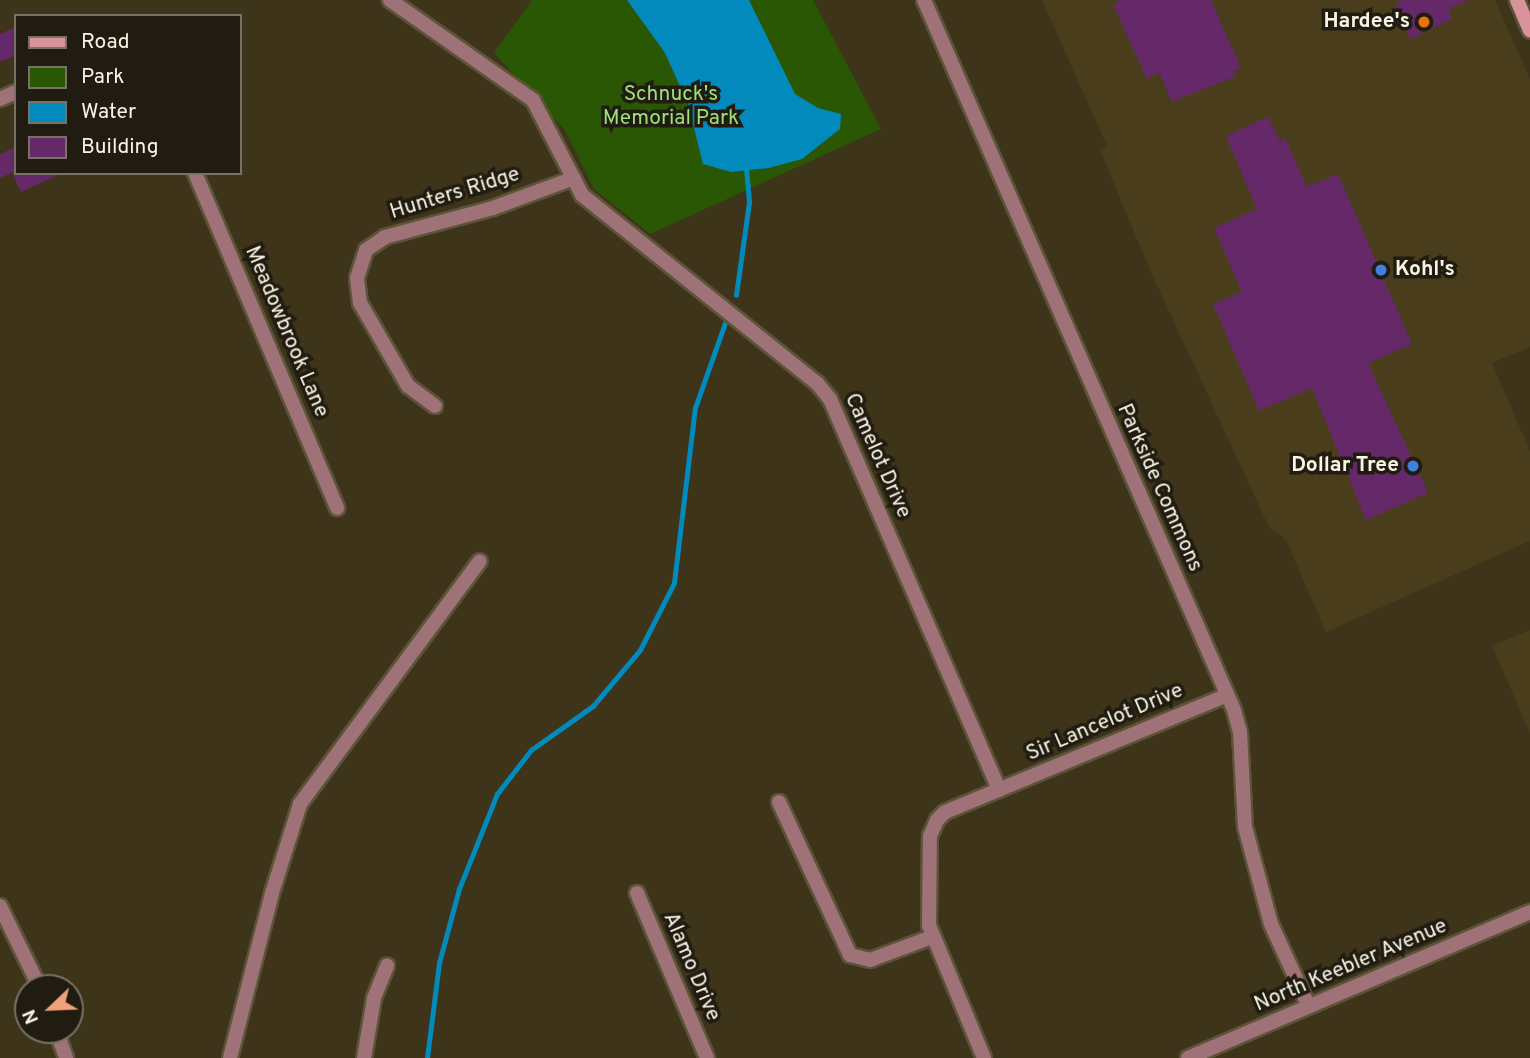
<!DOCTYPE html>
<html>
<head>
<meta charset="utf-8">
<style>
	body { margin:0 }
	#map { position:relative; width:1530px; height:1058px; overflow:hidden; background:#3e341a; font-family:Overpass,sans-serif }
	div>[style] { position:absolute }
	.built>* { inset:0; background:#4a3d1c }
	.green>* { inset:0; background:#2a5704 }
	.water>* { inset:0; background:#028abd }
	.stream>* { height:4.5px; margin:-2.25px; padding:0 2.25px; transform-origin:2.25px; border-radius:2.25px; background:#028abd }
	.building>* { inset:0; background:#652869 }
	.roads { filter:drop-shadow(2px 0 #5c533a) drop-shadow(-2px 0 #5c533a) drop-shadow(0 2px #5c533a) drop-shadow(0 -2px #5c533a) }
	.minor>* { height:14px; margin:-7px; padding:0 7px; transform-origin:7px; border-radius:7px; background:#9e7277 }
	.tertiary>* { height:14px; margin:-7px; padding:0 7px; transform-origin:7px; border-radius:7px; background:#9e7277 }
	.secondary>* { height:14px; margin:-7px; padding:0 7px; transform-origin:7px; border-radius:7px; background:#d9949b }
	.dots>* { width:19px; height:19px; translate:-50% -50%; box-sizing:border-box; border:4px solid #211c11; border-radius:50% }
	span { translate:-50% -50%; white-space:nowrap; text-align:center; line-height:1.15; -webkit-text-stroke:7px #211c11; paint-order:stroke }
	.poi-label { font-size:21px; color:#f9f4e4; font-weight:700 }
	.right { translate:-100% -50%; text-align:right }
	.left { translate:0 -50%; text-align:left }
	.park-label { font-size:21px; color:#9de178 }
	.street-label { font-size:21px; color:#f9f4e4 }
	.legend { position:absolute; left:14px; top:14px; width:228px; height:161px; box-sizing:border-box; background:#211c11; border:2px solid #777265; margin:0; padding:9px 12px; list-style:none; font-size:21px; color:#f9f4e4 }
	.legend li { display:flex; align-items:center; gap:14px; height:35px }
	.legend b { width:35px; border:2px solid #777265 }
	.north { position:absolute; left:14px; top:974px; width:70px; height:70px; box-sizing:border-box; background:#211c11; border:2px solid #777265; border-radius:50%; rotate:247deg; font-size:19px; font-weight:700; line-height:28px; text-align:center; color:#f9f4e4 }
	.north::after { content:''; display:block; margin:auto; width:24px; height:32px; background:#f0a27a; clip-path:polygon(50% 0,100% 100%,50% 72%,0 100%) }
</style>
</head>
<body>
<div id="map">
	<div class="built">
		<div style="clip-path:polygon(1042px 0,1495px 0,1530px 79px,1530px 347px,1492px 363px,1530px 451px,1530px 541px,1326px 632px,1286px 540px,1269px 527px,1150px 270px,1100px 150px,1107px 146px)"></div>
		<div style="clip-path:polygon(1530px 630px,1530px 733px,1492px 646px)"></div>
	</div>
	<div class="green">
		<div style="clip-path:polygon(532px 0,813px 0,881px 129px,650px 234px,594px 189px,565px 130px,494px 53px)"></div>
	</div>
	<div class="water">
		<div style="clip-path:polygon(627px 0,749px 0,795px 94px,818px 108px,841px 114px,840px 129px,802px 159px,769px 168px,731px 172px,703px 164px,688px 104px,665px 53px)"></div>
	</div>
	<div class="stream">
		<div style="left:736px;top:295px;width:94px;rotate:-82deg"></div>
		<div style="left:749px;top:202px;width:35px;rotate:-95deg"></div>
		<div style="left:427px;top:1058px;width:96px;rotate:-82.8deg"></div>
		<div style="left:439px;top:963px;width:77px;rotate:-74.9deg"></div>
		<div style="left:459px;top:889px;width:102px;rotate:-68.2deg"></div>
		<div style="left:497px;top:794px;width:56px;rotate:-52.3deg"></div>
		<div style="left:531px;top:750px;width:76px;rotate:-35.4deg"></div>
		<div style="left:593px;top:706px;width:73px;rotate:-50deg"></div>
		<div style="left:640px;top:650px;width:75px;rotate:-63.1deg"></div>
		<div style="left:674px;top:583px;width:176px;rotate:-83.2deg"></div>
		<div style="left:695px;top:408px;width:90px;rotate:-70.6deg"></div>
	</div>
	<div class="building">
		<div style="clip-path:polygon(1120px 0,1211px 0,1241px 68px,1233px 71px,1236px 76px,1172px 102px,1159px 72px,1147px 79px,1113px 4px)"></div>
		<div style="clip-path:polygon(1403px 0,1469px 0,1448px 9px,1452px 19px,1410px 39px,1395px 3px)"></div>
		<div style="clip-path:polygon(16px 27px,16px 55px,0 62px,0 34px)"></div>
		<div style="clip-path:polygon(1268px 117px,1280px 141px,1285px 138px,1307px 187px,1338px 174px,1412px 344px,1368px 363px,1428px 493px,1366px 520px,1312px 388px,1259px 411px,1213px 304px,1242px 292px,1214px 228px,1257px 209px,1226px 136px)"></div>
		<div style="clip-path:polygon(16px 147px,16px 171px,0 178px,0 154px)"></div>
		<div style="clip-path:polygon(12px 173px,62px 173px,21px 192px)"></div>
	</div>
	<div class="roads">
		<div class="minor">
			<div style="left:390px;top:0;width:174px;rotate:35deg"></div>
			<div style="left:533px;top:100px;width:107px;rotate:62.7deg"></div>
			<div style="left:582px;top:195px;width:301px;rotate:38.7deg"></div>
			<div style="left:817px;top:383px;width:21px;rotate:51deg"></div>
			<div style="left:830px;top:399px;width:426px;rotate:66.6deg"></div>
			<div style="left:924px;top:0;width:775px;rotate:66.41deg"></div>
			<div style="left:1234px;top:710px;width:23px;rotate:75deg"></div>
			<div style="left:1240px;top:732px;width:95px;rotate:87deg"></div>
			<div style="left:1245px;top:827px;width:100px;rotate:75deg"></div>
			<div style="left:1271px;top:924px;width:89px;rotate:65.4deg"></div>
			<div style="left:0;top:99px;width:17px;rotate:-24deg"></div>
			<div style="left:195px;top:173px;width:364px;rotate:67deg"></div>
			<div style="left:435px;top:406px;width:34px;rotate:-143deg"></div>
			<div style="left:408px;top:386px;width:96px;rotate:-120deg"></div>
			<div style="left:360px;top:303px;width:25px;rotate:-97deg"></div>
			<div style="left:357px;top:278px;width:29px;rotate:-72deg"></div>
			<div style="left:366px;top:250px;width:23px;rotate:-34deg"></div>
			<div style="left:385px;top:237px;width:112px;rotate:-15deg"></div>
			<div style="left:493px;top:208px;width:86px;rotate:-20.3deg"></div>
			<div style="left:779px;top:802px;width:169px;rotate:65.1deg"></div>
			<div style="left:850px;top:955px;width:21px;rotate:14deg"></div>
			<div style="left:870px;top:960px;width:66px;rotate:-20.4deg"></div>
			<div style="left:637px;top:893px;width:179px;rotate:67deg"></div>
			<div style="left:0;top:906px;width:91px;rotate:64deg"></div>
			<div style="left:56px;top:1030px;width:30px;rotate:70deg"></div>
			<div style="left:230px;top:1058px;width:170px;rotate:-75.7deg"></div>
			<div style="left:272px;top:893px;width:93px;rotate:-72.5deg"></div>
			<div style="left:300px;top:804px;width:302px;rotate:-53.5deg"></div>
			<div style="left:364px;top:1058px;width:61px;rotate:-80.5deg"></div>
			<div style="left:374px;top:998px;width:35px;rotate:-68deg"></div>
			<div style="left:984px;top:1058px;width:144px;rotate:-112.5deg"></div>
			<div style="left:929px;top:925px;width:89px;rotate:-89.4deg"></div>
			<div style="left:930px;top:836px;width:17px;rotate:-66deg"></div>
			<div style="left:937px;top:820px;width:11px;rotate:-45deg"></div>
			<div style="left:945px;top:812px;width:305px;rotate:-22.5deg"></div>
		</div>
		<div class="tertiary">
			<div style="left:1188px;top:1058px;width:372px;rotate:-23.1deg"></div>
		</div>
		<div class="secondary">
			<div style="left:1517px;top:0;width:33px;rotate:67deg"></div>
		</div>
	</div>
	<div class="dots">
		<div style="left:1424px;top:22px;background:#e8710a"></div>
		<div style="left:1381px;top:270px;background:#3f7fe0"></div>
		<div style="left:1413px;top:466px;background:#3f7fe0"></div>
	</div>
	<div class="poi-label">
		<span class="right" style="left:1410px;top:22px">Hardee's</span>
		<span class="left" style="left:1395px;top:270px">Kohl's</span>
		<span class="right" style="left:1399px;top:466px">Dollar Tree</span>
	</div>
	<div class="park-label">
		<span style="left:671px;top:107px">Schnuck's<br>Memorial Park</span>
	</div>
	<div class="street-label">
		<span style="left:455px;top:194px;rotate:-17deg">Hunters Ridge</span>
		<span style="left:286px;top:332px;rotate:67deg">Meadowbrook Lane</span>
		<span style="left:877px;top:456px;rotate:66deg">Camelot Drive</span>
		<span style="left:1159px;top:488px;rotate:66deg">Parkside Commons</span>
		<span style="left:1105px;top:723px;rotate:-23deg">Sir Lancelot Drive</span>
		<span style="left:1351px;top:966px;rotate:-23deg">North Keebler Avenue</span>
		<span style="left:691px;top:967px;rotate:67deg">Alamo Drive</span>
	</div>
	<ul class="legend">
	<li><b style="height:9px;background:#d9949b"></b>Road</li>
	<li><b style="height:19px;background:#2a5704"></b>Park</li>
	<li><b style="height:19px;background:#028abd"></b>Water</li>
	<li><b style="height:19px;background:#652869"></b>Building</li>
	</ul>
	<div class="north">N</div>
</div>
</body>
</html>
